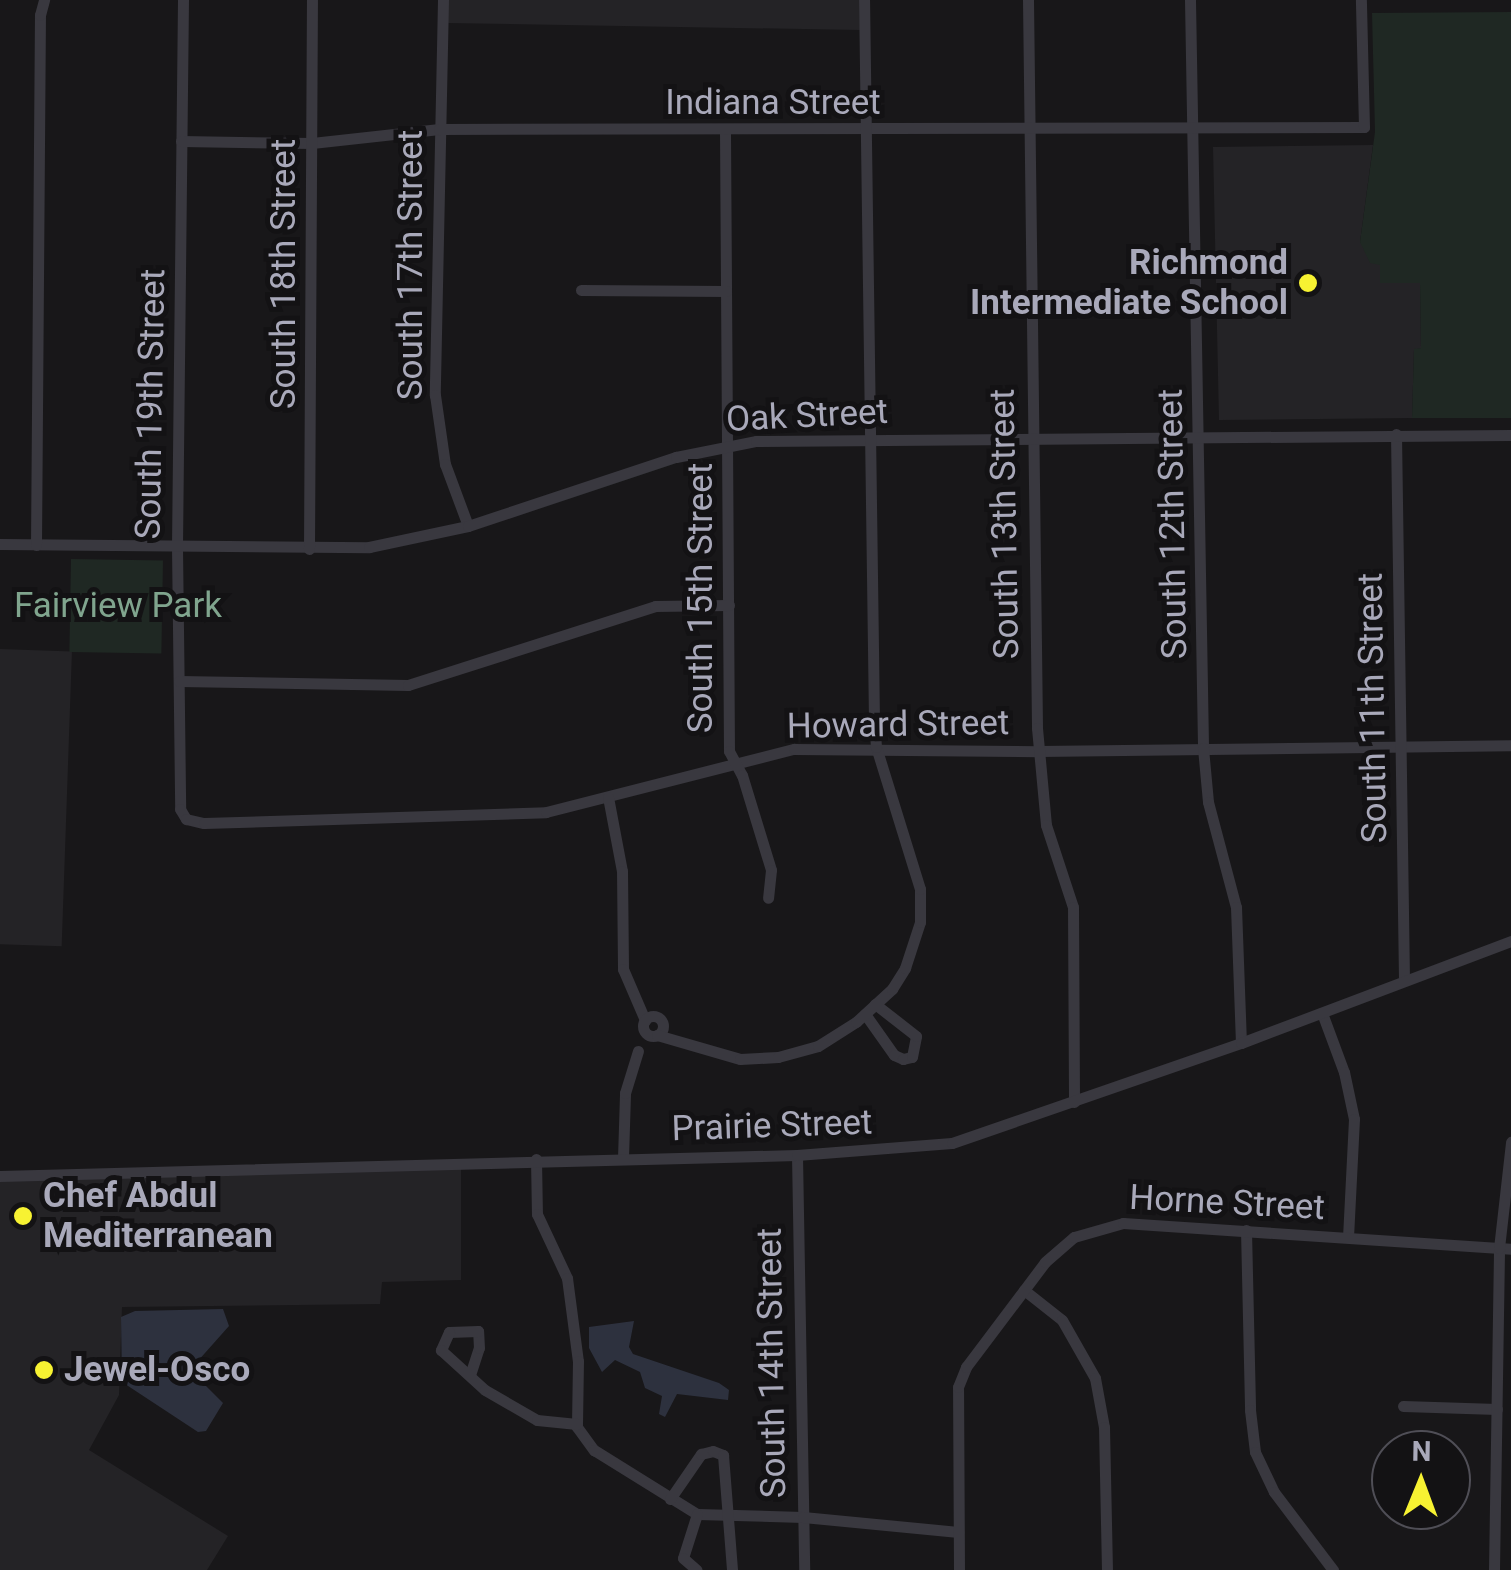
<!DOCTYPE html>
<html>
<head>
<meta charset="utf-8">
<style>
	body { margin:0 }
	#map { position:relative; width:1511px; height:1570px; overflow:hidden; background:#181719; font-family:Roboto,sans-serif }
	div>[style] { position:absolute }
	.built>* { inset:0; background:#242326; transform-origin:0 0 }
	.green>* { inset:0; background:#1f2823; transform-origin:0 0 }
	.water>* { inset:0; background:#2d313e }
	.minor>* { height:11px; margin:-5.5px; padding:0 5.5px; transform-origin:5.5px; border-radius:5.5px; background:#39383f }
	.minor>.ring { margin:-5.5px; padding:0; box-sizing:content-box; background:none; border:11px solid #39383f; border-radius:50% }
	.dots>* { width:28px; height:28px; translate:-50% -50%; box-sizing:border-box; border:5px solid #131214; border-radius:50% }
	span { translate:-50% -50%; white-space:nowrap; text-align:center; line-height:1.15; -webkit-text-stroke:10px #131214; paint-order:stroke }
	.street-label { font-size:35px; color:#a9a9ba }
	.poi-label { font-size:35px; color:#a9a9ba; font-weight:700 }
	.right { translate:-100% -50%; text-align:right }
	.left { translate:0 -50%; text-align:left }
	.park-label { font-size:35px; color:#80a58e }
	.north { position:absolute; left:1371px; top:1430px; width:100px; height:100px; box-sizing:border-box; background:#131214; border:2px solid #4f4e56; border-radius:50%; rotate:1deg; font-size:28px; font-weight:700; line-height:40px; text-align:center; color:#a9a9ba }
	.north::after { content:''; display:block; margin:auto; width:35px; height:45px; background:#f7f232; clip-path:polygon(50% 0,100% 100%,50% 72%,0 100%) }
</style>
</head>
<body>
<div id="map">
	<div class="built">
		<div style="clip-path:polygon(447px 0,859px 0,860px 30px,446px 23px)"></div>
		<div style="clip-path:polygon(1373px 145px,1360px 242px,1380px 264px,1420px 283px,1421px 348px,1414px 350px,1412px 418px,1219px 420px,1213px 147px)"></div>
		<div style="left:0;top:649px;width:72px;height:295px;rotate:2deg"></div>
		<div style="clip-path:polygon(461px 1165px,461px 1280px,382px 1282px,380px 1304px,122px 1307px,119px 1395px,89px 1450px,228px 1536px,207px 1570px,0 1570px,0 1181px)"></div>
	</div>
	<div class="green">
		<div style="clip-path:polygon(1511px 12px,1511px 418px,1412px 418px,1414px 349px,1421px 348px,1420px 283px,1380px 283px,1380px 265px,1370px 263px,1360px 242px,1375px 132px,1372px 13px)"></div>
		<div style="left:71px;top:559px;width:92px;height:93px;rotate:1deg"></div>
	</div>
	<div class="water">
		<div style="clip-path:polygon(223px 1309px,229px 1326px,197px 1362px,200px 1380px,223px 1403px,206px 1431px,198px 1432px,122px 1382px,121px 1317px,135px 1311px)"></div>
		<div style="clip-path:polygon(634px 1321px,629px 1347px,633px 1354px,719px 1383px,729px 1390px,728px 1400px,677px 1394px,665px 1417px,659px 1414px,662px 1396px,645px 1388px,640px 1372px,615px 1360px,602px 1372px,589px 1348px,589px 1327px)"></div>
	</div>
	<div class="minor">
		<div style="left:183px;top:0;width:547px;rotate:90.63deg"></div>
		<div style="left:177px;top:547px;width:262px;rotate:89.3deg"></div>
		<div style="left:180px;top:809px;width:12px;rotate:59deg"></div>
		<div style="left:186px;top:819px;width:18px;rotate:13deg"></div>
		<div style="left:204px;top:823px;width:342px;rotate:-1.8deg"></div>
		<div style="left:546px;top:812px;width:256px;rotate:-14.3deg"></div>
		<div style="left:794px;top:749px;width:245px;rotate:0.5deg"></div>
		<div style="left:1039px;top:751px;width:472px;rotate:-0.7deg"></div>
		<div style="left:443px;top:0;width:395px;rotate:91.2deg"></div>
		<div style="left:435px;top:395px;width:70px;rotate:81.8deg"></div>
		<div style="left:445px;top:464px;width:66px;rotate:69.6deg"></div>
		<div style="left:1028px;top:0;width:728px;rotate:89.29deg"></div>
		<div style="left:1037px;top:728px;width:97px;rotate:84.7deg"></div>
		<div style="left:1046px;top:825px;width:86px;rotate:71.8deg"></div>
		<div style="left:1073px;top:907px;width:195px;rotate:89.7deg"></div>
		<div style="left:1190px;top:0;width:748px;rotate:89deg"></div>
		<div style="left:1203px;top:748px;width:54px;rotate:84.7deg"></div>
		<div style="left:1208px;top:802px;width:109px;rotate:75.1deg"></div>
		<div style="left:1236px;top:907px;width:136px;rotate:87.9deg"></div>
		<div style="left:725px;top:132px;width:619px;rotate:89.63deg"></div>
		<div style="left:729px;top:751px;width:27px;rotate:62deg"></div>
		<div style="left:742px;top:775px;width:99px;rotate:73deg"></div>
		<div style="left:771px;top:870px;width:28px;rotate:96deg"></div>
		<div style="left:181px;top:141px;width:131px;rotate:0.9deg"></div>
		<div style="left:312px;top:143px;width:128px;rotate:-6.3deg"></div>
		<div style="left:439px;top:129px;width:925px;rotate:-0.12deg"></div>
		<div style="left:1364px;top:127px;width:127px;rotate:-91.4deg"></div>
		<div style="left:581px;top:290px;width:145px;rotate:0.4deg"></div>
		<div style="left:1396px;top:434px;width:547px;rotate:89.16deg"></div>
		<div style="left:0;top:544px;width:369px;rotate:0.5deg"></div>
		<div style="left:369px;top:547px;width:101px;rotate:-12deg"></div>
		<div style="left:468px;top:526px;width:219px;rotate:-18.4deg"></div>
		<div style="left:676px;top:457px;width:82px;rotate:-11.3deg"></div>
		<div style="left:756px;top:441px;width:755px;rotate:-0.46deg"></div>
		<div style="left:36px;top:545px;width:530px;rotate:-89.57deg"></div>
		<div style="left:40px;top:15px;width:16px;rotate:-75deg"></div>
		<div style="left:309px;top:549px;width:549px;rotate:-89.69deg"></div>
		<div style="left:179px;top:681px;width:229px;rotate:1deg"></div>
		<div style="left:408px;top:685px;width:259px;rotate:-17.7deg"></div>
		<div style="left:655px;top:606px;width:74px;rotate:-0.8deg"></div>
		<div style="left:608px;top:797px;width:75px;rotate:79.3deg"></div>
		<div style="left:622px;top:871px;width:98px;rotate:89.4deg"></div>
		<div style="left:623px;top:969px;width:56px;rotate:66.7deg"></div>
		<div style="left:1322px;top:1013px;width:63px;rotate:69.6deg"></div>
		<div style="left:1344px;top:1072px;width:48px;rotate:78deg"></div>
		<div style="left:1354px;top:1119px;width:118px;rotate:92.9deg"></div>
		<div style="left:865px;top:1014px;width:50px;rotate:54.7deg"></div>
		<div style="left:894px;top:1055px;width:10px;rotate:24deg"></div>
		<div style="left:903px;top:1059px;width:9px;rotate:-13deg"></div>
		<div style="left:912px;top:1057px;width:21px;rotate:-79deg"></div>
		<div style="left:916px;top:1036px;width:52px;rotate:-142deg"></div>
		<div class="ring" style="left:643px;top:1016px;width:9px;height:9px"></div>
		<div style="left:657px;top:1035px;width:86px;rotate:16.1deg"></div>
		<div style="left:740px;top:1059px;width:38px;rotate:-3deg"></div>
		<div style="left:778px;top:1057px;width:41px;rotate:-15.4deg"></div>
		<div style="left:818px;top:1046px;width:45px;rotate:-32.3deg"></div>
		<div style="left:856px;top:1022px;width:49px;rotate:-42.5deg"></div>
		<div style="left:892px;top:989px;width:25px;rotate:-58deg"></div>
		<div style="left:905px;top:968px;width:48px;rotate:-71.9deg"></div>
		<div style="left:920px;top:922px;width:33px;rotate:-90deg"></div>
		<div style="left:920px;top:889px;width:149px;rotate:-107.2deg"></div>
		<div style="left:876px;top:747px;width:26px;rotate:-94deg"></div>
		<div style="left:874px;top:721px;width:721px;rotate:-90.79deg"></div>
		<div style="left:797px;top:1155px;width:415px;rotate:89deg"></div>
		<div style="left:623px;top:1158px;width:65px;rotate:-88.2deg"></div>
		<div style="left:625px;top:1093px;width:44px;rotate:-72.8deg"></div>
		<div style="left:536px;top:1159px;width:55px;rotate:89deg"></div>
		<div style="left:537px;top:1214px;width:71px;rotate:64.9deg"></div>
		<div style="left:567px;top:1278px;width:84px;rotate:82.5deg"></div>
		<div style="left:578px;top:1361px;width:66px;rotate:90.9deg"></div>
		<div style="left:577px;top:1427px;width:29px;rotate:54deg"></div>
		<div style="left:594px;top:1450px;width:121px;rotate:31.9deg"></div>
		<div style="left:697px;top:1514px;width:106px;rotate:1.6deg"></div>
		<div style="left:803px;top:1517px;width:156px;rotate:5.5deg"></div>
		<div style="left:0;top:1176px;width:797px;rotate:-1.51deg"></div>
		<div style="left:797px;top:1155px;width:155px;rotate:-4.4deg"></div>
		<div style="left:952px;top:1143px;width:306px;rotate:-19.1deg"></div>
		<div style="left:1241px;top:1043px;width:289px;rotate:-20.7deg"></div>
		<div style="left:1246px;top:1230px;width:180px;rotate:88.7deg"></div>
		<div style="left:1250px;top:1410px;width:42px;rotate:83.2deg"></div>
		<div style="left:1255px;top:1452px;width:44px;rotate:64.6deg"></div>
		<div style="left:1274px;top:1492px;width:98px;rotate:52.9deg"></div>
		<div style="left:1024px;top:1290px;width:48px;rotate:38.3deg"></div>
		<div style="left:1062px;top:1320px;width:67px;rotate:60.4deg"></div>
		<div style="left:1095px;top:1378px;width:50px;rotate:79.6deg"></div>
		<div style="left:1104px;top:1427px;width:143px;rotate:88.8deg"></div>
		<div style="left:470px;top:1375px;width:28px;rotate:-72deg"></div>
		<div style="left:479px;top:1348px;width:17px;rotate:-93deg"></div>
		<div style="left:478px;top:1331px;width:29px;rotate:178deg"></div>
		<div style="left:449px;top:1332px;width:20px;rotate:114deg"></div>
		<div style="left:441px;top:1350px;width:59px;rotate:42.3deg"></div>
		<div style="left:485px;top:1390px;width:60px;rotate:30deg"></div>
		<div style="left:537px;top:1420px;width:40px;rotate:5.7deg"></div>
		<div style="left:1403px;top:1406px;width:94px;rotate:1.8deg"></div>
		<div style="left:670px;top:1499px;width:55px;rotate:-55.4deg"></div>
		<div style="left:701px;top:1454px;width:12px;rotate:-14deg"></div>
		<div style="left:713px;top:1451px;width:11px;rotate:22deg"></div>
		<div style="left:723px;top:1455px;width:115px;rotate:85.5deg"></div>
		<div style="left:697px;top:1514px;width:46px;rotate:107.7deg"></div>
		<div style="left:683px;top:1558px;width:18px;rotate:41deg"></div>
		<div style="left:959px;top:1570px;width:183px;rotate:-90.3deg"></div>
		<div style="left:958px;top:1387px;width:22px;rotate:-68deg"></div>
		<div style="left:966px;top:1367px;width:131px;rotate:-53deg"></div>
		<div style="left:1045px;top:1262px;width:38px;rotate:-41deg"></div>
		<div style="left:1074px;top:1237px;width:51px;rotate:-15.9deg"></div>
		<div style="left:1123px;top:1223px;width:389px;rotate:3.8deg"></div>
		<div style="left:1494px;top:1570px;width:322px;rotate:-89.1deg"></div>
		<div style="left:1499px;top:1248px;width:107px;rotate:-83.5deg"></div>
	</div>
	<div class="dots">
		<div style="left:1308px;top:283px;background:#f7f232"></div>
		<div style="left:23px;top:1216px;background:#f7f232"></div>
		<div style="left:44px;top:1370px;background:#f7f232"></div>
	</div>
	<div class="street-label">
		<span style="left:773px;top:103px">Indiana Street</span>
		<span style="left:411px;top:265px;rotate:-90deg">South 17th Street</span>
		<span style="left:284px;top:274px;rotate:-90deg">South 18th Street</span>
		<span style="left:151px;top:404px;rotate:-89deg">South 19th Street</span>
		<span style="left:807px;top:416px;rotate:-3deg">Oak Street</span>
		<span style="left:1005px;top:524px;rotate:-91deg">South 13th Street</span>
		<span style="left:1173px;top:524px;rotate:-91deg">South 12th Street</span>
		<span style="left:701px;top:598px;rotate:-90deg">South 15th Street</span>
		<span style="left:1373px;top:708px;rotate:-91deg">South 11th Street</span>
		<span style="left:898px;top:725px;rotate:-1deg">Howard Street</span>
		<span style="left:772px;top:1126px;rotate:-2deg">Prairie Street</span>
		<span style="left:1227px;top:1203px;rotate:3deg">Horne Street</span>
		<span style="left:772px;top:1363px;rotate:-91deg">South 14th Street</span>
	</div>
	<div class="poi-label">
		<span class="right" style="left:1288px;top:283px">Richmond<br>Intermediate School</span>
		<span class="left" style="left:43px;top:1216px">Chef Abdul<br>Mediterranean</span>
		<span class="left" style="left:64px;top:1370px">Jewel-Osco</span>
	</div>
	<div class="park-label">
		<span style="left:118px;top:606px">Fairview Park</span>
	</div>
	<div class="north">N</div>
</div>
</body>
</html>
